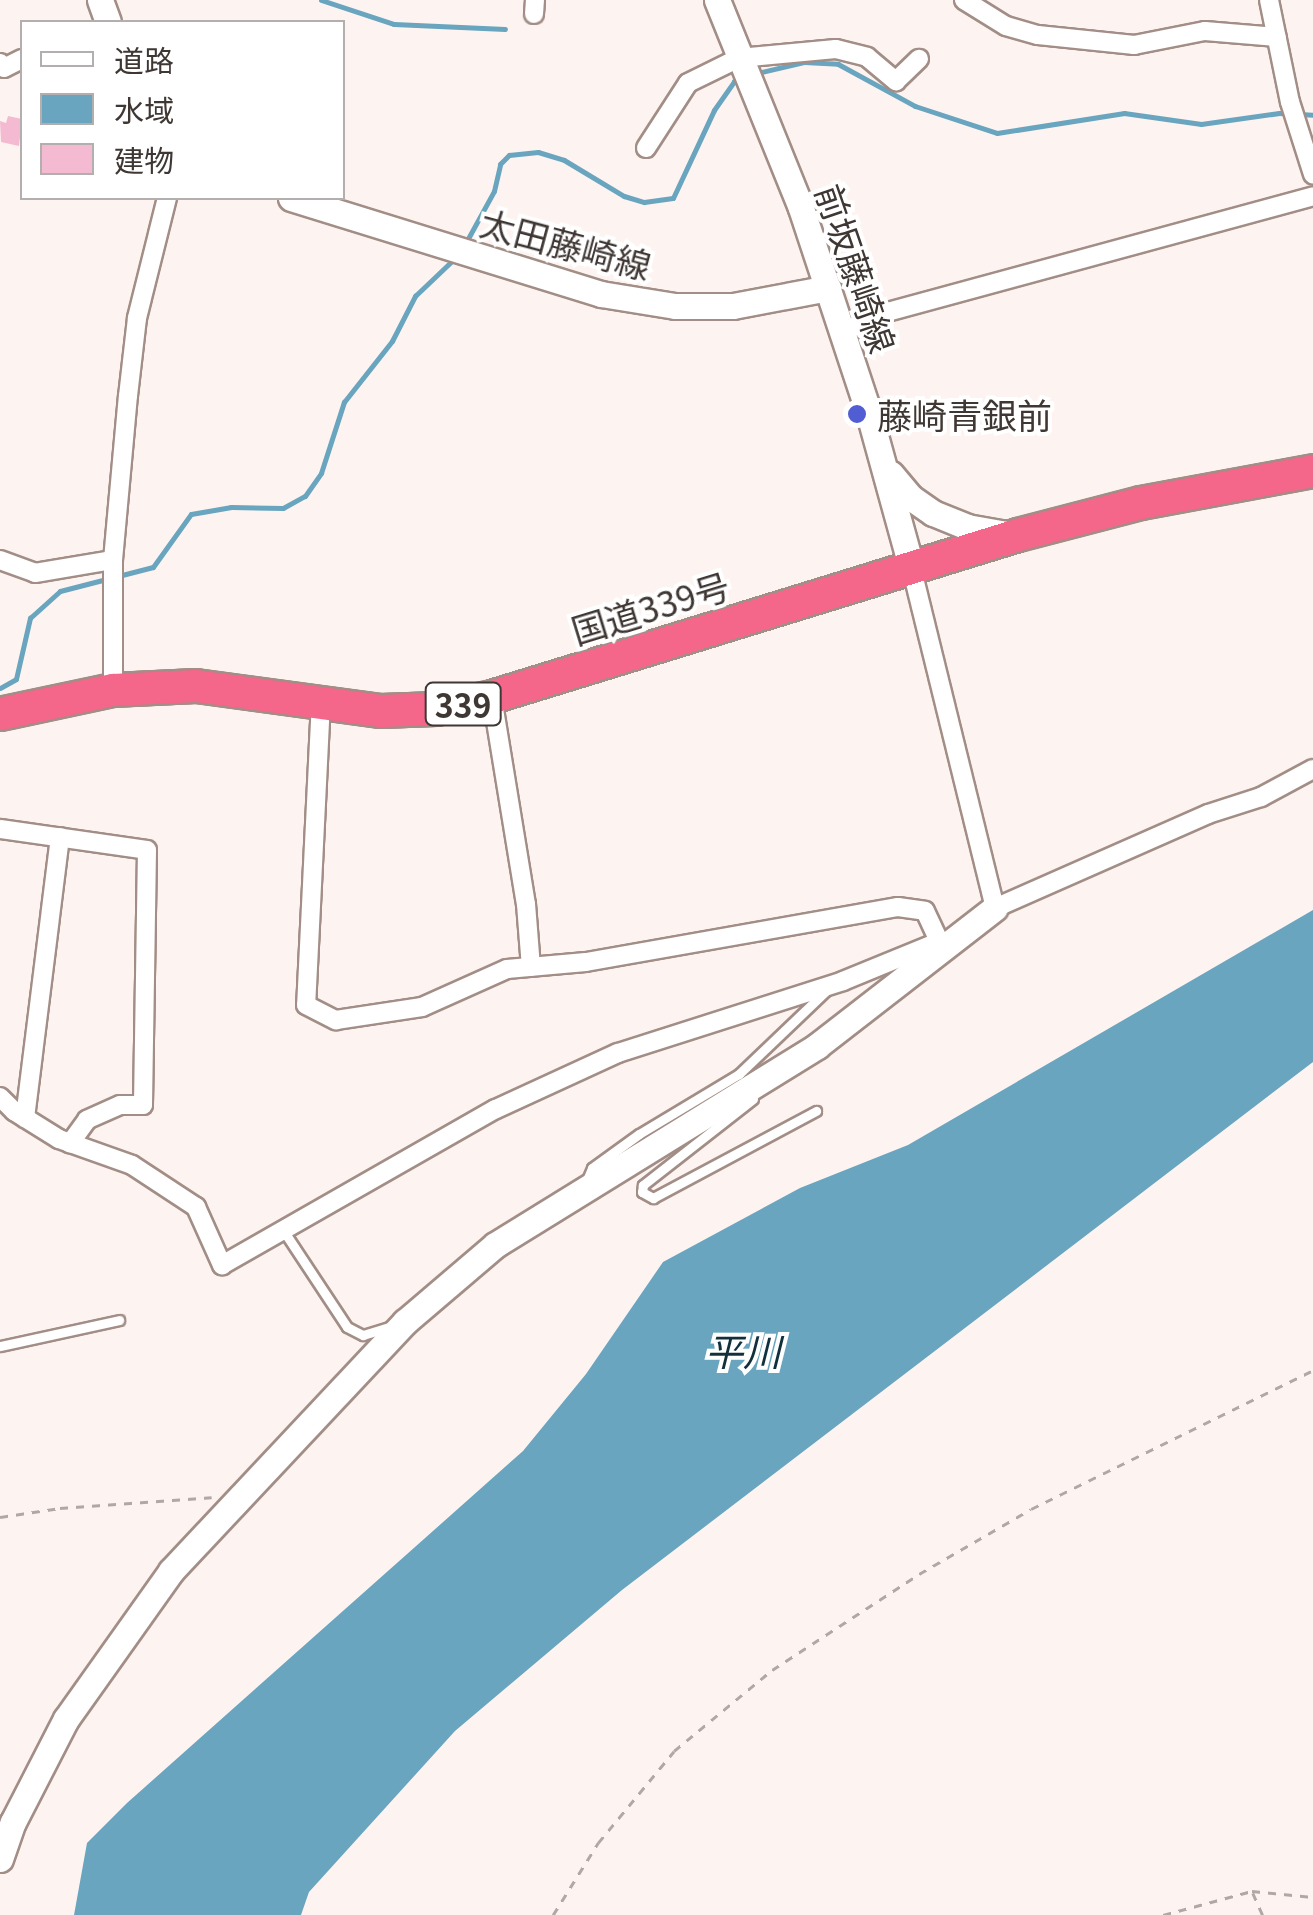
<!DOCTYPE html>
<html>
<head>
<meta charset="utf-8">
<style>
	body { margin:0 }
	#map { position:relative; width:1313px; height:1915px; overflow:hidden; background:#fdf4f1; font-family:Georgia,"Noto Sans JP",serif }
	div>[style] { position:absolute }
	.water>* { inset:0; background:#69a5bf }
	.stream>* { height:5px; margin:-2.5px; padding:0 2.5px; transform-origin:2.5px; border-radius:2.5px; background:#69a5bf }
	.building>* { inset:0; background:#f4bad1 }
	.path>* { height:2.5px; margin-top:-1.25px; transform-origin:0; background:repeating-linear-gradient(90deg,#b1a8a5 0 8px,transparent 0 16px) }
	.roads { filter:drop-shadow(2px 0 #a28e86) drop-shadow(-2px 0 #a28e86) drop-shadow(0 2px #a28e86) drop-shadow(0 -2px #a28e86) }
	.lane>* { height:9px; margin:-4.5px; padding:0 4.5px; transform-origin:4.5px; border-radius:4.5px; background:#fff }
	.street>* { height:18px; margin:-9px; padding:0 9px; transform-origin:9px; border-radius:9px; background:#fff }
	.secondary>* { height:25px; margin:-12.5px; padding:0 12.5px; transform-origin:12.5px; border-radius:12.5px; background:#fff }
	.highway>* { height:32px; margin:-16px; padding:0 16px; transform-origin:16px; border-radius:16px; background:#f4668a }
	.dots>* { width:28px; height:28px; translate:-50% -50%; box-sizing:border-box; border:5px solid #fff; border-radius:50% }
	span { translate:-50% -50%; white-space:nowrap; text-align:center; line-height:1.15; -webkit-text-stroke:8px #fff; paint-order:stroke }
	.shield-label span { padding:2px 8px; background:#fff; border:2px solid; border-radius:8px; -webkit-text-stroke-width:0 }
	.shield-label { font-size:32px; color:#3f3734; font-weight:700 }
	.street-label { font-size:35px; color:#3f3734 }
	.poi-label { font-size:35px; color:#3f3734 }
	.left { translate:0 -50%; text-align:left }
	.water-label { font-size:38px; color:#122f3c; font-style:italic }
	.legend { position:absolute; left:20px; top:20px; width:325px; height:180px; box-sizing:border-box; background:#fff; border:2px solid #b2afae; margin:0; padding:12px 18px; list-style:none; font-size:30px; color:#3f3734 }
	.legend li { display:flex; align-items:center; gap:20px; height:50px }
	.legend b { width:50px; border:2px solid #b2afae }
</style>
</head>
<body>
<div id="map">
	<div class="water">
		<div style="clip-path:polygon(1313px 910px,1313px 1062px,622px 1590px,455px 1731px,309px 1892px,301px 1915px,74px 1915px,87px 1843px,127px 1803px,523px 1451px,586px 1374px,663px 1262px,800px 1188px,908px 1145px)"></div>
	</div>
	<div class="stream">
		<div style="left:321px;top:0;width:77px;rotate:18.2deg"></div>
		<div style="left:394px;top:24px;width:111px;rotate:2.6deg"></div>
		<div style="left:757px;top:73px;width:48px;rotate:-13.2deg"></div>
		<div style="left:804px;top:62px;width:34px;rotate:3deg"></div>
		<div style="left:838px;top:64px;width:88px;rotate:28.6deg"></div>
		<div style="left:915px;top:106px;width:86px;rotate:18.2deg"></div>
		<div style="left:997px;top:133px;width:129px;rotate:-8.9deg"></div>
		<div style="left:1124px;top:113px;width:78px;rotate:8.1deg"></div>
		<div style="left:1201px;top:124px;width:79px;rotate:-8deg"></div>
		<div style="left:1279px;top:113px;width:34px;rotate:3deg"></div>
		<div style="left:465px;top:244px;width:60px;rotate:-61.3deg"></div>
		<div style="left:494px;top:191px;width:28px;rotate:-77deg"></div>
		<div style="left:500px;top:164px;width:13px;rotate:-45deg"></div>
		<div style="left:509px;top:155px;width:29px;rotate:-6deg"></div>
		<div style="left:538px;top:152px;width:27px;rotate:17deg"></div>
		<div style="left:564px;top:160px;width:70px;rotate:31deg"></div>
		<div style="left:624px;top:196px;width:21px;rotate:17deg"></div>
		<div style="left:644px;top:202px;width:29px;rotate:-8deg"></div>
		<div style="left:673px;top:198px;width:97px;rotate:-65deg"></div>
		<div style="left:714px;top:110px;width:35px;rotate:-55deg"></div>
		<div style="left:734px;top:81px;width:9px;rotate:-21deg"></div>
		<div style="left:0;top:688px;width:18px;rotate:-29deg"></div>
		<div style="left:16px;top:679px;width:63px;rotate:-77.1deg"></div>
		<div style="left:30px;top:618px;width:40px;rotate:-42deg"></div>
		<div style="left:60px;top:591px;width:96px;rotate:-14.5deg"></div>
		<div style="left:153px;top:567px;width:65px;rotate:-54.4deg"></div>
		<div style="left:191px;top:514px;width:41px;rotate:-9.9deg"></div>
		<div style="left:231px;top:507px;width:52px;rotate:1.1deg"></div>
		<div style="left:283px;top:508px;width:25px;rotate:-29deg"></div>
		<div style="left:305px;top:496px;width:28px;rotate:-55deg"></div>
		<div style="left:321px;top:473px;width:75px;rotate:-72.1deg"></div>
		<div style="left:344px;top:402px;width:78px;rotate:-51.8deg"></div>
		<div style="left:392px;top:341px;width:51px;rotate:-62.9deg"></div>
		<div style="left:415px;top:296px;width:57px;rotate:-43.6deg"></div>
	</div>
	<div class="building">
		<div style="clip-path:polygon(8px 116px,22px 119px,19px 146px,1px 142px,0 121px,6px 123px)"></div>
	</div>
	<div class="path">
		<div style="left:0;top:1517px;width:61px;rotate:-8.5deg"></div>
		<div style="left:60px;top:1508px;width:152px;rotate:-4.1deg"></div>
		<div style="left:1253px;top:1893px;width:24px;rotate:66deg"></div>
		<div style="left:553px;top:1915px;width:85px;rotate:-58deg"></div>
		<div style="left:598px;top:1843px;width:119px;rotate:-50.4deg"></div>
		<div style="left:674px;top:1751px;width:127px;rotate:-39.6deg"></div>
		<div style="left:772px;top:1670px;width:176px;rotate:-33.1deg"></div>
		<div style="left:919px;top:1574px;width:129px;rotate:-30.1deg"></div>
		<div style="left:1031px;top:1509px;width:314px;rotate:-26.2deg"></div>
		<div style="left:1163px;top:1915px;width:92px;rotate:-15.1deg"></div>
		<div style="left:1252px;top:1891px;width:61px;rotate:5.6deg"></div>
	</div>
	<div class="roads">
		<div class="lane">
			<div style="left:753px;top:1099px;width:140px;rotate:142deg"></div>
			<div style="left:643px;top:1185px;width:7px;rotate:98deg"></div>
			<div style="left:642px;top:1192px;width:13px;rotate:29deg"></div>
			<div style="left:653px;top:1198px;width:185px;rotate:-28.1deg"></div>
			<div style="left:587px;top:1180px;width:13px;rotate:-67deg"></div>
			<div style="left:592px;top:1168px;width:58px;rotate:-35.9deg"></div>
			<div style="left:639px;top:1134px;width:117px;rotate:-31deg"></div>
			<div style="left:739px;top:1074px;width:122px;rotate:-43.7deg"></div>
			<div style="left:283px;top:1230px;width:116px;rotate:56.6deg"></div>
			<div style="left:347px;top:1327px;width:18px;rotate:27deg"></div>
			<div style="left:363px;top:1335px;width:28px;rotate:-17deg"></div>
			<div style="left:0;top:1346px;width:122px;rotate:-12.3deg"></div>
		</div>
		<div class="street">
			<div style="left:964px;top:0;width:49px;rotate:31.8deg"></div>
			<div style="left:1006px;top:26px;width:33px;rotate:16deg"></div>
			<div style="left:1038px;top:35px;width:97px;rotate:5.9deg"></div>
			<div style="left:1134px;top:45px;width:72px;rotate:-11.2deg"></div>
			<div style="left:1205px;top:31px;width:72px;rotate:4.8deg"></div>
			<div style="left:1269px;top:0;width:104px;rotate:78.4deg"></div>
			<div style="left:1290px;top:102px;width:76px;rotate:72.3deg"></div>
			<div style="left:534px;top:14px;width:14px;rotate:-86deg"></div>
			<div style="left:0;top:63px;width:6px;rotate:51deg"></div>
			<div style="left:4px;top:68px;width:20px;rotate:-27deg"></div>
			<div style="left:646px;top:148px;width:77px;rotate:-57.1deg"></div>
			<div style="left:688px;top:83px;width:57px;rotate:-26.1deg"></div>
			<div style="left:739px;top:58px;width:97px;rotate:-5.3deg"></div>
			<div style="left:836px;top:49px;width:32px;rotate:14deg"></div>
			<div style="left:867px;top:57px;width:38px;rotate:40deg"></div>
			<div style="left:896px;top:81px;width:32px;rotate:-44deg"></div>
			<div style="left:844px;top:332px;width:40px;rotate:-26.6deg"></div>
			<div style="left:880px;top:314px;width:449px;rotate:-15.2deg"></div>
			<div style="left:0;top:560px;width:37px;rotate:20deg"></div>
			<div style="left:35px;top:573px;width:79px;rotate:-9.5deg"></div>
			<div style="left:911px;top:566px;width:352px;rotate:76.2deg"></div>
			<div style="left:995px;top:908px;width:233px;rotate:-23.8deg"></div>
			<div style="left:1208px;top:814px;width:56px;rotate:-17.8deg"></div>
			<div style="left:1261px;top:797px;width:59px;rotate:-28.3deg"></div>
			<div style="left:113px;top:690px;width:130px;rotate:-90deg"></div>
			<div style="left:113px;top:560px;width:165px;rotate:-84.8deg"></div>
			<div style="left:128px;top:396px;width:79px;rotate:-83.4deg"></div>
			<div style="left:137px;top:318px;width:124px;rotate:-76deg"></div>
			<div style="left:492px;top:697px;width:210px;rotate:80.7deg"></div>
			<div style="left:526px;top:904px;width:63px;rotate:85.5deg"></div>
			<div style="left:321px;top:701px;width:304px;rotate:92.8deg"></div>
			<div style="left:306px;top:1005px;width:34px;rotate:27deg"></div>
			<div style="left:336px;top:1020px;width:87px;rotate:-8.6deg"></div>
			<div style="left:422px;top:1007px;width:93px;rotate:-24.1deg"></div>
			<div style="left:507px;top:969px;width:79px;rotate:-5.1deg"></div>
			<div style="left:586px;top:962px;width:317px;rotate:-10deg"></div>
			<div style="left:898px;top:907px;width:27px;rotate:8deg"></div>
			<div style="left:925px;top:911px;width:33px;rotate:65deg"></div>
			<div style="left:0;top:829px;width:148px;rotate:8.1deg"></div>
			<div style="left:147px;top:850px;width:255px;rotate:90.9deg"></div>
			<div style="left:143px;top:1105px;width:23px;rotate:180deg"></div>
			<div style="left:120px;top:1105px;width:36px;rotate:156deg"></div>
			<div style="left:87px;top:1120px;width:29px;rotate:126deg"></div>
			<div style="left:0;top:1097px;width:20px;rotate:45deg"></div>
			<div style="left:14px;top:1111px;width:53px;rotate:31.9deg"></div>
			<div style="left:59px;top:1139px;width:77px;rotate:19.6deg"></div>
			<div style="left:132px;top:1165px;width:77px;rotate:33.3deg"></div>
			<div style="left:196px;top:1207px;width:64px;rotate:65.9deg"></div>
			<div style="left:222px;top:1265px;width:315px;rotate:-29.7deg"></div>
			<div style="left:496px;top:1109px;width:134px;rotate:-24.7deg"></div>
			<div style="left:618px;top:1053px;width:236px;rotate:-17.7deg"></div>
			<div style="left:843px;top:981px;width:103px;rotate:-22.3deg"></div>
			<div style="left:25px;top:1118px;width:283px;rotate:-82.9deg"></div>
		</div>
		<div class="secondary">
			<div style="left:100px;top:0;width:23px;rotate:70deg"></div>
			<div style="left:717px;top:0;width:224px;rotate:68deg"></div>
			<div style="left:801px;top:208px;width:213px;rotate:71.7deg"></div>
			<div style="left:868px;top:410px;width:162px;rotate:74.6deg"></div>
			<div style="left:291px;top:198px;width:325px;rotate:17.2deg"></div>
			<div style="left:601px;top:294px;width:75px;rotate:9.2deg"></div>
			<div style="left:675px;top:306px;width:58px"></div>
			<div style="left:733px;top:306px;width:97px;rotate:-10.7deg"></div>
			<div style="left:891px;top:474px;width:30px;rotate:50deg"></div>
			<div style="left:910px;top:497px;width:28px;rotate:35deg"></div>
			<div style="left:933px;top:513px;width:37px;rotate:22deg"></div>
			<div style="left:967px;top:527px;width:46px;rotate:10.1deg"></div>
			<div style="left:0;top:1859px;width:39px;rotate:-71deg"></div>
			<div style="left:13px;top:1822px;width:116px;rotate:-62.8deg"></div>
			<div style="left:66px;top:1719px;width:181px;rotate:-54.6deg"></div>
			<div style="left:171px;top:1571px;width:342px;rotate:-46.8deg"></div>
			<div style="left:405px;top:1322px;width:118px;rotate:-40.5deg"></div>
			<div style="left:495px;top:1245px;width:379px;rotate:-31.7deg"></div>
			<div style="left:817px;top:1046px;width:225px;rotate:-37.8deg"></div>
		</div>
		<div class="highway">
			<div style="left:0;top:714px;width:116px;rotate:-12deg"></div>
			<div style="left:113px;top:690px;width:83px;rotate:-2.8deg"></div>
			<div style="left:196px;top:686px;width:187px;rotate:7.7deg"></div>
			<div style="left:381px;top:711px;width:55px;rotate:-2.1deg"></div>
			<div style="left:436px;top:709px;width:57px;rotate:-12.1deg"></div>
			<div style="left:492px;top:697px;width:550px;rotate:-17.12deg"></div>
			<div style="left:1018px;top:535px;width:127px;rotate:-14.6deg"></div>
			<div style="left:1141px;top:503px;width:175px;rotate:-10.5deg"></div>
		</div>
	</div>
	<div class="dots">
		<div style="left:857px;top:414px;background:#515dd3"></div>
	</div>
	<div class="shield-label">
		<span style="left:463px;top:704px">339</span>
	</div>
	<div class="street-label">
		<span style="left:566px;top:243px;rotate:15deg">太田藤崎線</span>
		<span style="left:857px;top:268px;rotate:71deg">前坂藤崎線</span>
		<span style="left:650px;top:607px;rotate:-17deg">国道339号</span>
	</div>
	<div class="poi-label">
		<span class="left" style="left:877px;top:414px">藤崎青銀前</span>
	</div>
	<div class="water-label">
		<span style="left:743px;top:1350px">平川</span>
	</div>
	<ul class="legend">
	<li><b style="height:12px;background:#fff"></b>道路</li>
	<li><b style="height:28px;background:#69a5bf"></b>水域</li>
	<li><b style="height:28px;background:#f4bad1"></b>建物</li>
	</ul>
</div>
</body>
</html>
